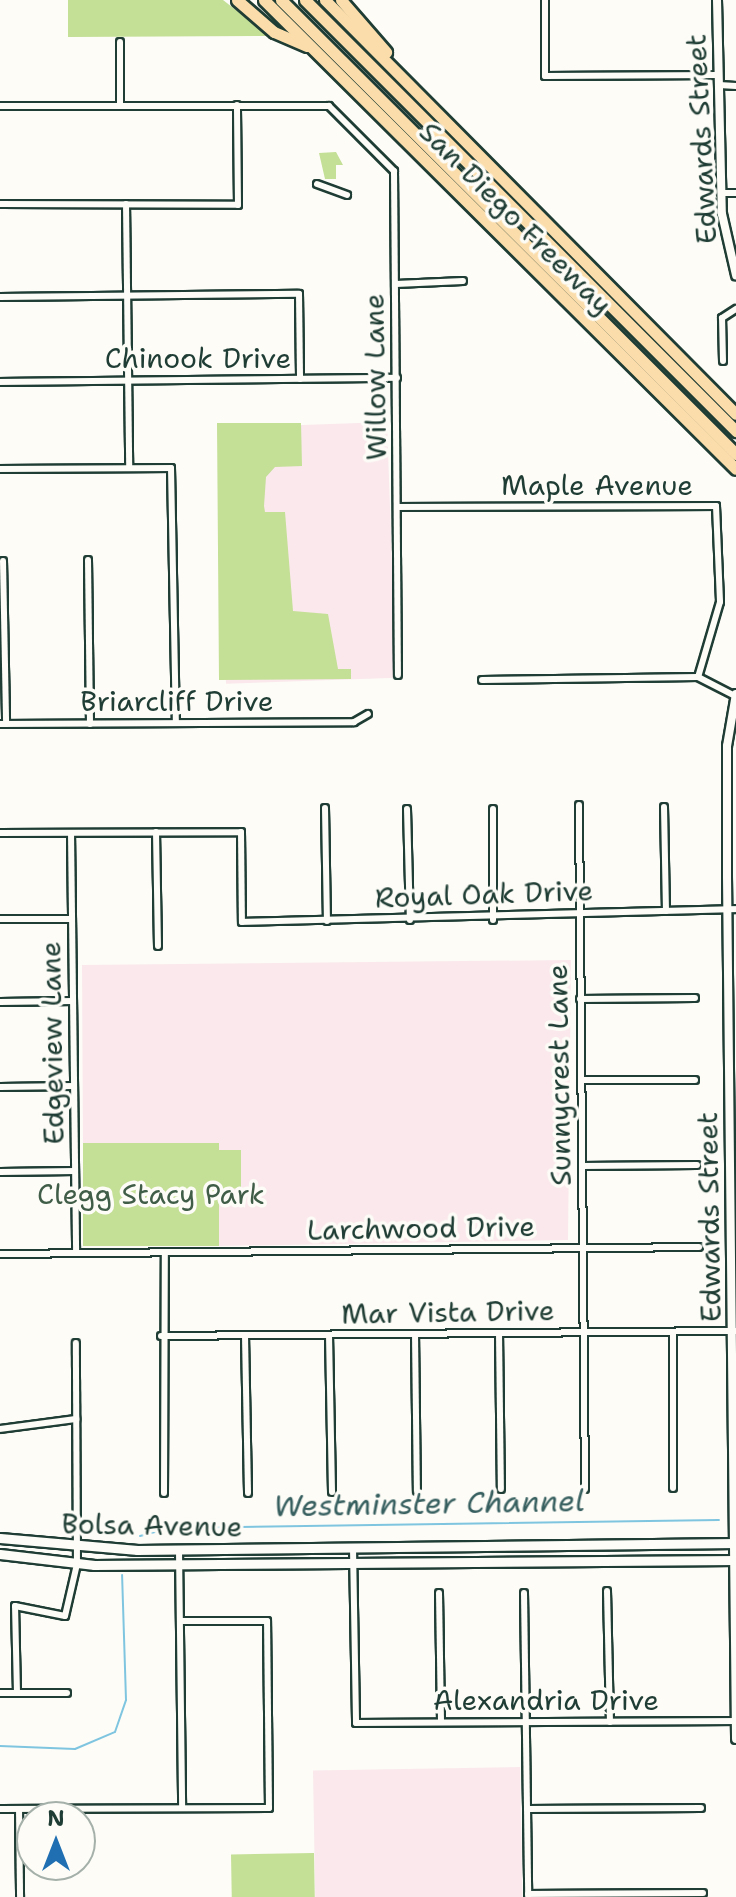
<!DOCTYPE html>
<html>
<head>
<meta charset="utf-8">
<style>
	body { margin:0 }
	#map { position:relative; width:736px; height:1897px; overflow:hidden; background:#fdfcf7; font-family:"Shantell Sans",sans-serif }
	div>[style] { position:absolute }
	.built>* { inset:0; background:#fae8ec; transform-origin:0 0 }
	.green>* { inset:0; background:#c4df96; transform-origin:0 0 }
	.stream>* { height:2px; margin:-1px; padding:0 1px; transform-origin:1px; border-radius:1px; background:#7fc5e0 }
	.roads { filter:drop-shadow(2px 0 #1f3d34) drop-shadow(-2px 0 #1f3d34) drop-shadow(0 2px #1f3d34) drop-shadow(0 -2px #1f3d34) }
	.minor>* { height:6px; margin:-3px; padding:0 3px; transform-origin:3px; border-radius:3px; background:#fdfcf7 }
	.tertiary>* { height:8px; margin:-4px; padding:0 4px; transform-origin:4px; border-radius:4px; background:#fdfcf7 }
	.secondary>* { height:9px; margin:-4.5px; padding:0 4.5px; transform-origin:4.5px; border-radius:4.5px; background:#fdfcf7 }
	.motorway>* { height:11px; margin:-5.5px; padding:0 5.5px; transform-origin:5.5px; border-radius:5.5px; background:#fbddab }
	span { translate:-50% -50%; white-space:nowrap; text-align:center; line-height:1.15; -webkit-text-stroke:7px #fdfcf7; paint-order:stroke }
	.street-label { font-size:28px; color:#1f3d34 }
	.park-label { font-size:28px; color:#405d48 }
	.water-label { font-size:30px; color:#375f5f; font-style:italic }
	.north { position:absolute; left:16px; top:1801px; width:80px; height:80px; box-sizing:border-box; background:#fdfcf7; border:2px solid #a4b0a9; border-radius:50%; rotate:0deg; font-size:22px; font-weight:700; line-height:32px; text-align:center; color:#1f3d34 }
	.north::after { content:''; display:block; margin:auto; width:28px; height:36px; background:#1f6fb2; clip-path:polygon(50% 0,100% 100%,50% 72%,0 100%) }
</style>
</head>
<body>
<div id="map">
	<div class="built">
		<div style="left:387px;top:422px;width:256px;height:170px;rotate:88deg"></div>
		<div style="clip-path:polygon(571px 960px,568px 1240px,219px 1246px,219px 1143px,83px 1143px,82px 965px)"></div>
		<div style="left:520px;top:1767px;width:130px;height:207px;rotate:89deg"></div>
	</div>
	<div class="green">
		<div style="clip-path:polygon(68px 0,223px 0,269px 36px,68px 37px)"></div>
		<div style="clip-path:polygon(336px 152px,343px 165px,336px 165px,336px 179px,325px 179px,319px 153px)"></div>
		<div style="clip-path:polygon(217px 423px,301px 423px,302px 466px,275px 467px,266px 477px,264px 506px,265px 512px,285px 512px,293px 611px,328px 614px,338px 669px,351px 669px,351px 679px,219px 680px)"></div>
		<div style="clip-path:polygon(83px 1143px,219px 1143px,219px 1150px,241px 1150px,241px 1188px,219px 1190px,219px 1246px,83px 1246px)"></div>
		<div style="left:314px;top:1853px;width:44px;height:83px;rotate:89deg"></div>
	</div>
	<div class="stream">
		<div style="left:140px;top:1536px;width:31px;rotate:-15deg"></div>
		<div style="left:170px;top:1528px;width:549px;rotate:-0.83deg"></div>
		<div style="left:0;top:1746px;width:75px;rotate:2.3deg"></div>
		<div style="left:75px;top:1749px;width:43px;rotate:-23deg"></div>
		<div style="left:115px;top:1732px;width:34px;rotate:-71deg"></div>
		<div style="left:126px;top:1700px;width:125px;rotate:-91.8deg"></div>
	</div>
	<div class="roads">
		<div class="minor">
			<div style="left:545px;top:0;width:76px;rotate:90deg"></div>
			<div style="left:545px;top:76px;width:174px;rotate:-0.3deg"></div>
			<div style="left:120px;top:42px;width:63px;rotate:90deg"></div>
			<div style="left:719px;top:85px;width:17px;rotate:3deg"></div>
			<div style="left:0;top:106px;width:329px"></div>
			<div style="left:329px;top:106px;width:92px;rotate:45deg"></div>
			<div style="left:394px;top:171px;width:504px;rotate:89.55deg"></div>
			<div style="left:317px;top:184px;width:32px;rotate:20deg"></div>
			<div style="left:721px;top:193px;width:15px"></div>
			<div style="left:0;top:204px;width:238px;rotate:0.2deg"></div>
			<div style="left:238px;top:205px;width:100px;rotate:-90.6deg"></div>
			<div style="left:126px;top:204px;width:264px;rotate:89.3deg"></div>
			<div style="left:396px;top:284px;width:67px;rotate:-2.6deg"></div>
			<div style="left:0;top:297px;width:299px;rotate:-0.6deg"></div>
			<div style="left:299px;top:294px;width:85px;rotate:89.3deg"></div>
			<div style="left:723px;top:361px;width:43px;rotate:-91.3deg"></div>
			<div style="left:722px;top:318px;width:17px;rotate:-33deg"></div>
			<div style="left:0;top:382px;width:397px;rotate:-0.6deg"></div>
			<div style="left:0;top:469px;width:171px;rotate:-0.3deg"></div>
			<div style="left:171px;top:468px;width:255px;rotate:88.9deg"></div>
			<div style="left:398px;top:507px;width:318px;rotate:-0.2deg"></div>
			<div style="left:716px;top:506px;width:96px;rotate:87.6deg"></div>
			<div style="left:720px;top:602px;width:78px;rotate:106.3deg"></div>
			<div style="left:88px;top:560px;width:164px;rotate:89.3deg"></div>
			<div style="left:3px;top:561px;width:163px;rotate:88.9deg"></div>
			<div style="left:482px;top:680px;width:216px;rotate:-0.8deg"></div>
			<div style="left:698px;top:677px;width:42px;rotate:27.2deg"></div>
			<div style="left:0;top:724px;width:354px;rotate:-0.3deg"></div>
			<div style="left:354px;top:722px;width:16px;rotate:-30deg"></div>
			<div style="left:579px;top:805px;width:684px;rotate:89.5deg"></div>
			<div style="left:664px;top:807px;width:104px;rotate:88.9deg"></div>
			<div style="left:325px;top:808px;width:113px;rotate:89deg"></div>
			<div style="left:407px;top:809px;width:111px;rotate:88.5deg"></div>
			<div style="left:493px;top:809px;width:111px;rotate:90deg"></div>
			<div style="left:156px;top:832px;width:114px;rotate:89deg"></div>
			<div style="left:0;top:833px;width:241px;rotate:-0.2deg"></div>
			<div style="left:241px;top:832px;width:90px;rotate:89.4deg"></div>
			<div style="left:242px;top:922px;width:494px;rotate:-1.5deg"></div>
			<div style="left:71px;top:833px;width:420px;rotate:89.3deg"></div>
			<div style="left:0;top:919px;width:72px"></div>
			<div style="left:580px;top:999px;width:115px;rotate:-0.5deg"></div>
			<div style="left:0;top:1002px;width:73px;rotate:-0.8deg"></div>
			<div style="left:581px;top:1080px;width:114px"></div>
			<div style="left:0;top:1087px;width:74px;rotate:-0.8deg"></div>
			<div style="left:582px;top:1166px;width:115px;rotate:-0.5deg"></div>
			<div style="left:0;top:1172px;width:75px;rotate:-0.8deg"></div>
			<div style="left:0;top:1254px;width:699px;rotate:-0.57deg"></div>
			<div style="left:673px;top:1332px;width:156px;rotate:90deg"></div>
			<div style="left:499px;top:1333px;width:156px;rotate:89.3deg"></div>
			<div style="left:415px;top:1334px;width:157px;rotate:89.3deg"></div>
			<div style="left:329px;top:1335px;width:157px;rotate:88.9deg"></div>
			<div style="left:161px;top:1336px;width:575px;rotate:-0.5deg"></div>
			<div style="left:245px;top:1336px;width:157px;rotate:88.9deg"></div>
			<div style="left:0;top:1429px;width:77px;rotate:-7.5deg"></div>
			<div style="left:164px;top:1493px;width:241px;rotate:-89.8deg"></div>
			<div style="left:353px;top:1548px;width:175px;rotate:89deg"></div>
			<div style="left:356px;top:1723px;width:380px;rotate:-0.3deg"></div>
			<div style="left:179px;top:1550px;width:258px;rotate:89.3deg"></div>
			<div style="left:607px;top:1591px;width:131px;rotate:88.7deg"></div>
			<div style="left:439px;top:1593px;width:129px;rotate:89.1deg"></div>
			<div style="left:524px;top:1593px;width:304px;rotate:89.2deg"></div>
			<div style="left:0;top:1693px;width:67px"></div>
			<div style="left:17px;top:1693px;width:87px;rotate:-91.3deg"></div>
			<div style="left:15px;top:1606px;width:51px;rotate:11.3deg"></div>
			<div style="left:65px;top:1616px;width:53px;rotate:-77deg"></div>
			<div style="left:77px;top:1564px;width:221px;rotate:-90.3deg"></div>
			<div style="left:0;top:1809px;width:269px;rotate:-0.2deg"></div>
			<div style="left:269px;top:1808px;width:187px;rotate:-90.6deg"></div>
			<div style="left:267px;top:1621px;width:86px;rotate:180deg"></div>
			<div style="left:19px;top:1809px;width:88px;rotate:89.3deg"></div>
			<div style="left:527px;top:1809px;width:174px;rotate:-0.3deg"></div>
			<div style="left:528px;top:1894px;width:175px;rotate:-0.3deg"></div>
		</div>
		<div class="tertiary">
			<div style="left:717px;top:0;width:214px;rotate:88.7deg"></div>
			<div style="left:722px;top:214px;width:63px;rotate:77.1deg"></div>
			<div style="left:736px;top:694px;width:53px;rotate:99.8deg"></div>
			<div style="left:727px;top:746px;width:131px;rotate:90deg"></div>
			<div style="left:727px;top:877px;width:862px;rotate:89.4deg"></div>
		</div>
		<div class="secondary">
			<div style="left:0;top:1538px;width:138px;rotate:5deg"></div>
			<div style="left:137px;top:1550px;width:599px;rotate:-0.67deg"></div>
			<div style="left:0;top:1554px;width:95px;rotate:6.7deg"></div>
			<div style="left:94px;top:1565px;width:642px;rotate:-0.45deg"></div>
		</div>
		<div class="motorway">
			<div style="left:237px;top:0;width:49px;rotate:40.9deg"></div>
			<div style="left:274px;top:32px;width:36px;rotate:23deg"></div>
			<div style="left:264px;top:0;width:665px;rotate:44.82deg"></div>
			<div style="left:281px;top:0;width:643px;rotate:44.94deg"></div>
			<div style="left:305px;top:0;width:610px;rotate:45deg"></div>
			<div style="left:325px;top:0;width:583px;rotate:45.21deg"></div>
			<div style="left:341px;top:0;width:69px;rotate:49.1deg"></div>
		</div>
	</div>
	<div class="street-label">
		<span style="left:701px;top:139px;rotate:-93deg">Edwards Street</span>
		<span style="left:516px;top:218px;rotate:45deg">San Diego Freeway</span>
		<span style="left:198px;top:358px">Chinook Drive</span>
		<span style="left:375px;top:377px;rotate:-91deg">Willow Lane</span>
		<span style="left:597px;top:485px">Maple Avenue</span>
		<span style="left:177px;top:701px">Briarcliff Drive</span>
		<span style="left:484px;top:894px;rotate:-2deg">Royal Oak Drive</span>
		<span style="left:52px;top:1043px;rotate:-91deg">Edgeview Lane</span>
		<span style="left:559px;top:1075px;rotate:-91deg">Sunnycrest Lane</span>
		<span style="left:709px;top:1217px;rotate:-91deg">Edwards Street</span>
		<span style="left:421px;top:1228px;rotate:-1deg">Larchwood Drive</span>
		<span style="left:448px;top:1312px;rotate:-1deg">Mar Vista Drive</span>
		<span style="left:152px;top:1525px;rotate:1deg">Bolsa Avenue</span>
		<span style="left:546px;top:1700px">Alexandria Drive</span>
	</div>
	<div class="park-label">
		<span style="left:151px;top:1194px">Clegg Stacy Park</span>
	</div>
	<div class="water-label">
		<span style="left:429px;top:1504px;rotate:-1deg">Westminster Channel</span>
	</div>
	<div class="north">N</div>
</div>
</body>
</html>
